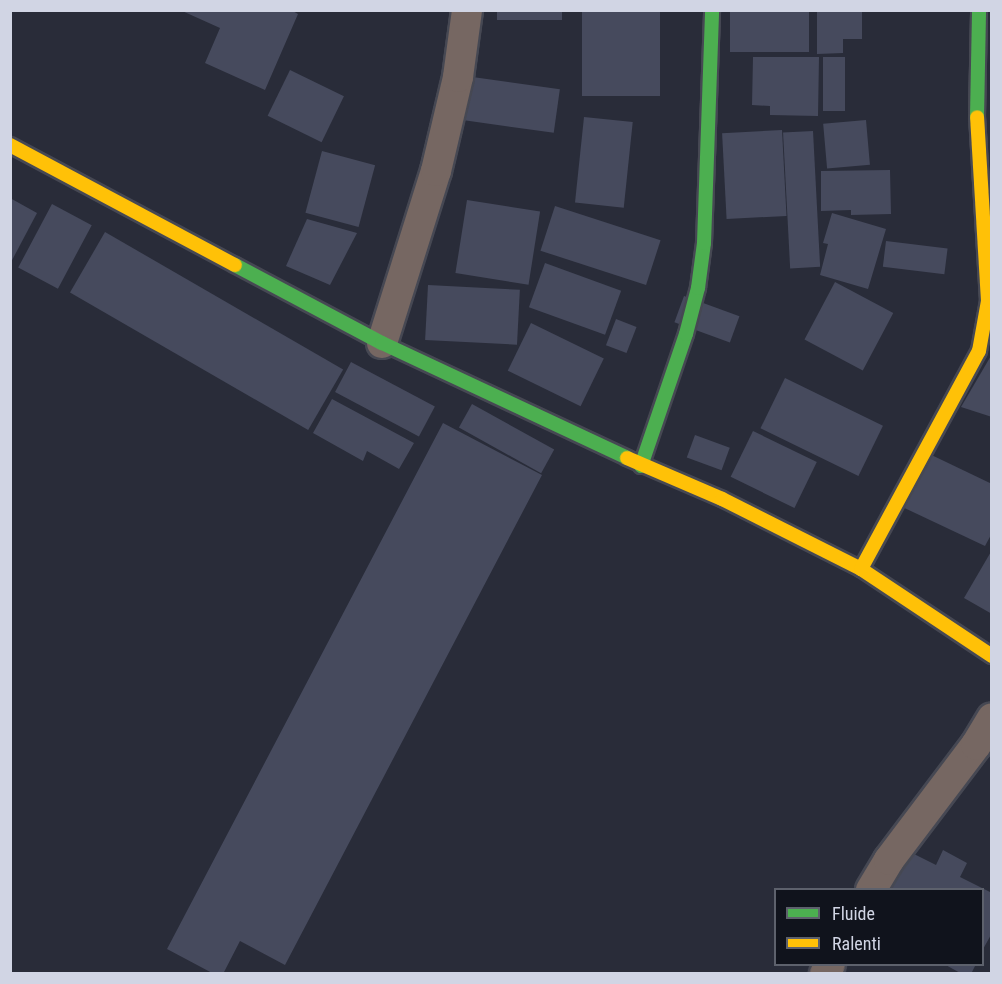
<!DOCTYPE html>
<html>
<head>
<meta charset="utf-8">
<style>
	body { margin:0 }
	#map { position:relative; width:1002px; height:984px; overflow:hidden; background:#292c39; font-family:"Roboto Condensed",sans-serif }
	div>[style] { position:absolute }
	.building>* { inset:0; background:#464a5d; transform-origin:0 0 }
	.roads { filter:drop-shadow(2px 0 #464853) drop-shadow(-2px 0 #464853) drop-shadow(0 2px #464853) drop-shadow(0 -2px #464853) }
	.street>* { height:30px; margin:-15px; padding:0 15px; transform-origin:15px; border-radius:15px; background:#766762 }
	.fast>* { height:14px; margin:-7px; padding:0 7px; transform-origin:7px; border-radius:7px; background:#4caf50 }
	.slow>* { height:14px; margin:-7px; padding:0 7px; transform-origin:7px; border-radius:7px; background:#ffc107 }
	span { translate:-50% -50%; white-space:nowrap; text-align:center; line-height:1.15; -webkit-text-stroke:4.5px #10131c; paint-order:stroke }
	.frame { position:absolute; inset:0; border:12px solid #d1d5e4; pointer-events:none }
	.legend { position:absolute; left:774px; top:888px; width:210px; height:78px; box-sizing:border-box; background:#10131c; border:2px solid #5d616c; margin:0; padding:8px 10px; list-style:none; font-size:18px; color:#d1d5e4 }
	.legend li { display:flex; align-items:center; gap:12px; height:30px }
	.legend b { width:30px; border:2px solid #5d616c }
</style>
</head>
<body>
<div id="map">
	<div class="building">
		<div style="clip-path:polygon(180px 10px,291px 10px,298px 14px,265px 90px,205px 63px,220px 28px)"></div>
		<div style="left:497px;top:10px;width:65px;height:10px"></div>
		<div style="left:582px;top:10px;width:78px;height:86px"></div>
		<div style="left:730px;top:10px;width:79px;height:42px"></div>
		<div style="clip-path:polygon(817px 10px,862px 10px,862px 39px,843px 39px,843px 53px,817px 54px)"></div>
		<div style="clip-path:polygon(753px 57px,819px 57px,818px 116px,770px 115px,770px 106px,752px 105px)"></div>
		<div style="left:823px;top:57px;width:22px;height:54px"></div>
		<div style="left:290px;top:70px;width:60px;height:51px;rotate:26deg"></div>
		<div style="left:444px;top:73px;width:117px;height:44px;rotate:8deg"></div>
		<div style="left:584px;top:117px;width:49px;height:86px;rotate:6deg"></div>
		<div style="left:866px;top:120px;width:45px;height:43px;rotate:85deg"></div>
		<div style="left:782px;top:130px;width:86px;height:60px;rotate:87deg"></div>
		<div style="left:813px;top:131px;width:136px;height:30px;rotate:87deg"></div>
		<div style="left:322px;top:151px;width:55px;height:64px;rotate:15deg"></div>
		<div style="clip-path:polygon(890px 170px,891px 214px,851px 215px,851px 210px,821px 211px,821px 171px)"></div>
		<div style="clip-path:polygon(10px 198px,37px 213px,10px 264px)"></div>
		<div style="left:467px;top:200px;width:74px;height:74px;rotate:9deg"></div>
		<div style="left:52px;top:204px;width:45px;height:72px;rotate:28deg"></div>
		<div style="left:555px;top:206px;width:111px;height:47px;rotate:18deg"></div>
		<div style="clip-path:polygon(832px 213px,886px 229px,868px 289px,820px 275px,828px 244px,823px 243px)"></div>
		<div style="clip-path:polygon(307px 219px,357px 233px,330px 285px,286px 266px)"></div>
		<div style="left:105px;top:232px;width:275px;height:70px;rotate:30deg"></div>
		<div style="left:886px;top:241px;width:62px;height:26px;rotate:7deg"></div>
		<div style="left:545px;top:263px;width:81px;height:47px;rotate:20deg"></div>
		<div style="left:835px;top:282px;width:66px;height:65px;rotate:28deg"></div>
		<div style="left:428px;top:285px;width:92px;height:55px;rotate:3deg"></div>
		<div style="left:684px;top:296px;width:59px;height:28px;rotate:20deg"></div>
		<div style="left:616px;top:319px;width:22px;height:28px;rotate:21deg"></div>
		<div style="left:531px;top:323px;width:81px;height:53px;rotate:26deg"></div>
		<div style="clip-path:polygon(992px 354px,992px 417px,961px 407px)"></div>
		<div style="left:351px;top:362px;width:95px;height:34px;rotate:28deg"></div>
		<div style="left:785px;top:378px;width:109px;height:56px;rotate:26deg"></div>
		<div style="clip-path:polygon(332px 399px,414px 443px,399px 469px,367px 451px,363px 461px,313px 433px)"></div>
		<div style="left:472px;top:404px;width:94px;height:27px;rotate:29deg"></div>
		<div style="clip-path:polygon(443px 423px,542px 475px,285px 965px,240px 941px,223px 974px,214px 974px,167px 949px)"></div>
		<div style="left:753px;top:431px;width:71px;height:51px;rotate:26deg"></div>
		<div style="left:695px;top:435px;width:37px;height:24px;rotate:20deg"></div>
		<div style="clip-path:polygon(921px 450px,992px 484px,992px 533px,985px 546px,896px 504px)"></div>
		<div style="clip-path:polygon(992px 550px,992px 614px,964px 598px)"></div>
		<div style="clip-path:polygon(902px 848px,936px 865px,943px 850px,967px 863px,960px 877px,992px 893px,992px 933px,982px 951px,982px 890px,880px 890px)"></div>
		<div style="clip-path:polygon(944px 964px,976px 964px,971px 974px,962px 974px)"></div>
	</div>
	<div class="roads">
		<div class="street">
			<div style="left:382px;top:343px;width:180px;rotate:-72.6deg"></div>
			<div style="left:436px;top:171px;width:97px;rotate:-76.8deg"></div>
			<div style="left:458px;top:77px;width:68px;rotate:-82.3deg"></div>
			<div style="left:871px;top:890px;width:35px;rotate:-59deg"></div>
			<div style="left:889px;top:860px;width:144px;rotate:-52.9deg"></div>
			<div style="left:976px;top:745px;width:31px;rotate:-59deg"></div>
			<div style="left:825px;top:974px;width:11px;rotate:-63deg"></div>
		</div>
		<div class="fast">
			<div style="left:977px;top:117px;width:107px;rotate:-88.9deg"></div>
			<div style="left:235px;top:265px;width:166px;rotate:28deg"></div>
			<div style="left:382px;top:343px;width:271px;rotate:25.1deg"></div>
			<div style="left:641px;top:466px;width:139px;rotate:-71.2deg"></div>
			<div style="left:686px;top:334px;width:48px;rotate:-75.4deg"></div>
			<div style="left:698px;top:288px;width:45px;rotate:-82.4deg"></div>
			<div style="left:704px;top:243px;width:233px;rotate:-88deg"></div>
		</div>
		<div class="slow">
			<div style="left:10px;top:145px;width:255px;rotate:28.1deg"></div>
			<div style="left:627px;top:458px;width:103px;rotate:23.3deg"></div>
			<div style="left:722px;top:499px;width:156px;rotate:26.7deg"></div>
			<div style="left:861px;top:569px;width:157px;rotate:33.6deg"></div>
			<div style="left:861px;top:569px;width:248px;rotate:-61.6deg"></div>
			<div style="left:979px;top:351px;width:51px;rotate:-79.8deg"></div>
			<div style="left:988px;top:301px;width:184px;rotate:-93.4deg"></div>
		</div>
	</div>
	<div class="frame"></div>
	<ul class="legend">
	<li><b style="height:8px;background:#4caf50"></b>Fluide</li>
	<li><b style="height:8px;background:#ffc107"></b>Ralenti</li>
	</ul>
</div>
</body>
</html>
